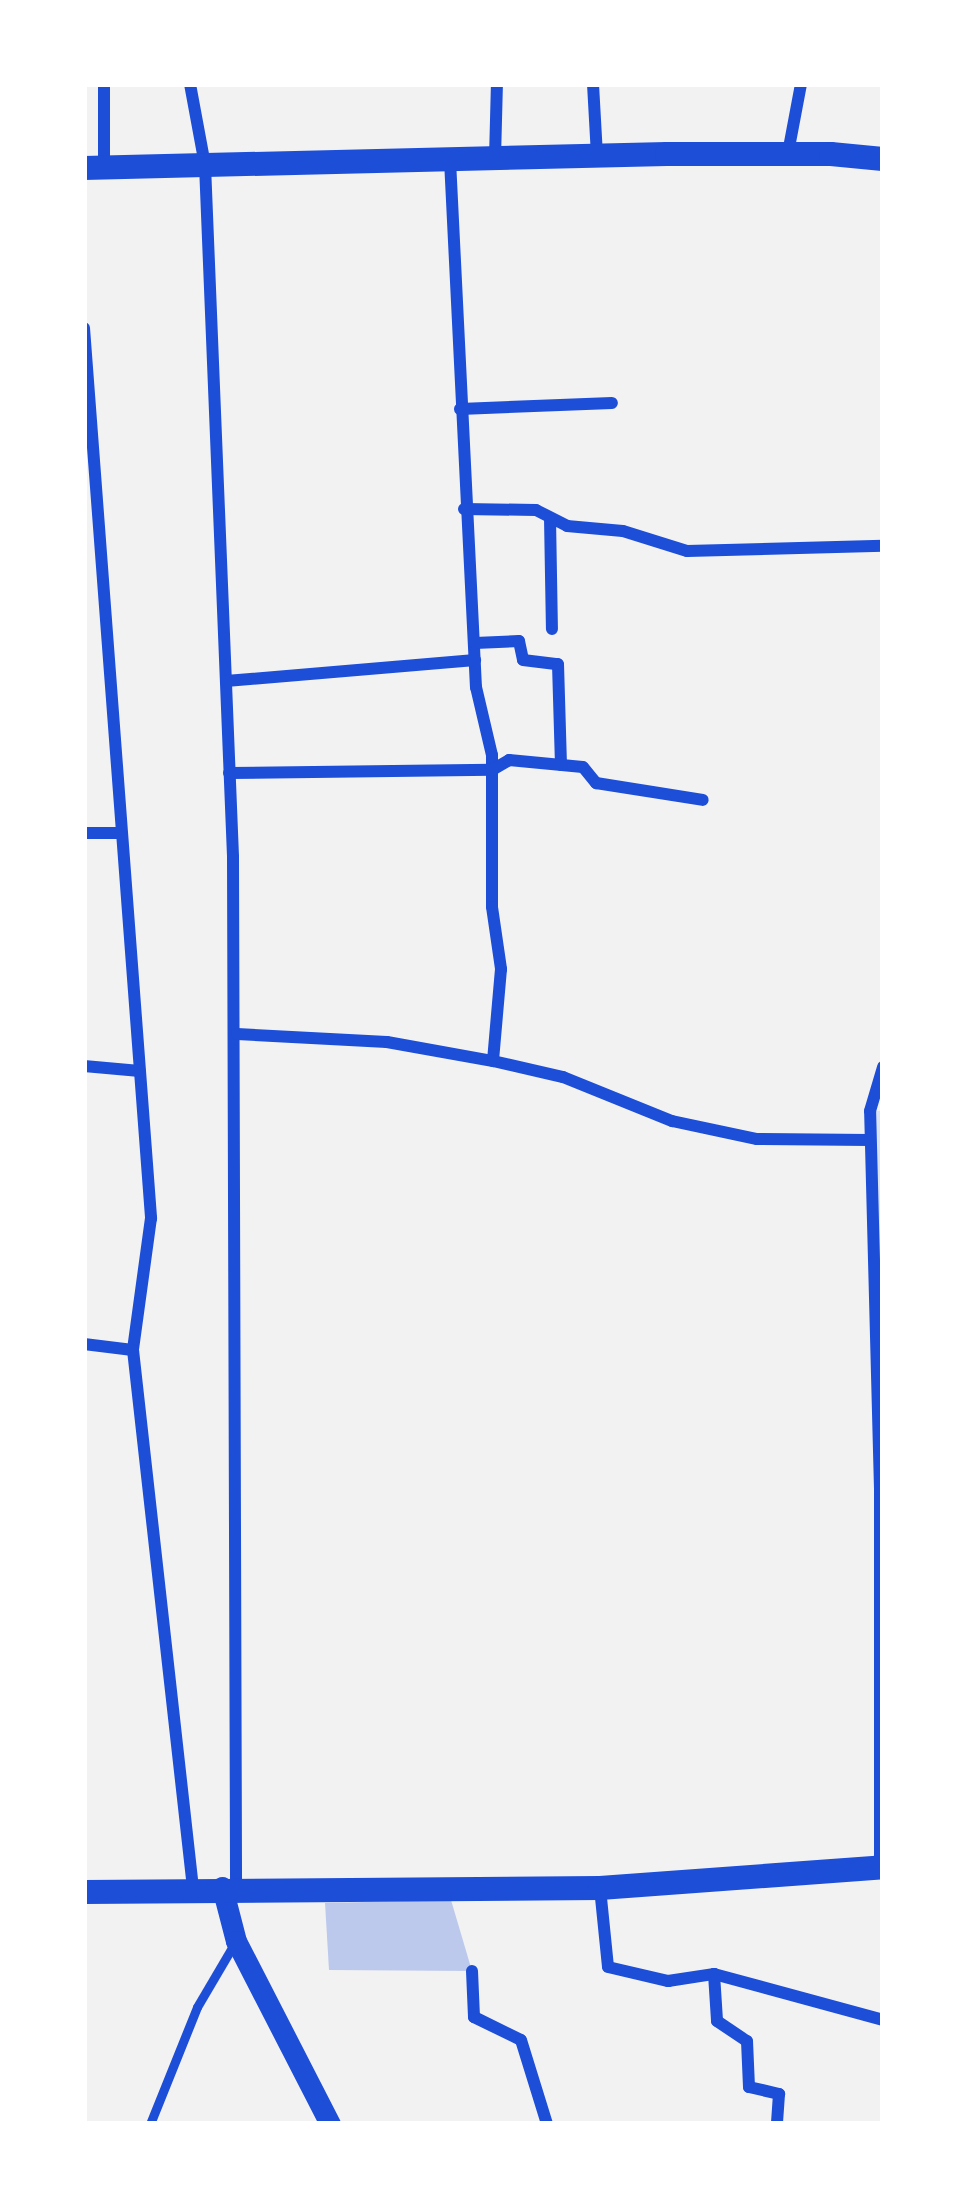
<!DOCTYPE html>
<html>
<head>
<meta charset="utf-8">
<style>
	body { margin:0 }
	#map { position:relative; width:967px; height:2208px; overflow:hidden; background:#f2f2f2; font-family:Roboto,sans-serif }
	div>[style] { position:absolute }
	.green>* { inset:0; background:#dbe4f7 }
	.building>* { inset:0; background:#bdc9ec }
	.service>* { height:9px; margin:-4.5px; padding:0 4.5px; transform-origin:4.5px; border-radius:4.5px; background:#1d4ed8 }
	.minor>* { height:12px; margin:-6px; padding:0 6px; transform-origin:6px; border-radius:6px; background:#1d4ed8 }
	.tertiary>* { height:21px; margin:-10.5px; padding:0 10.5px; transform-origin:10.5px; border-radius:10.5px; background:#1d4ed8 }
	.secondary>* { height:24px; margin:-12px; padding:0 12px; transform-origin:12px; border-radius:12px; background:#1d4ed8 }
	span { translate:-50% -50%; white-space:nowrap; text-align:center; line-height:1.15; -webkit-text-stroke:12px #fff; paint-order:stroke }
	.frame { position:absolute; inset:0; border:87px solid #fff; pointer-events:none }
</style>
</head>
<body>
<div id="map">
	<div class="green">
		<div style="clip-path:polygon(874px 1111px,883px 1111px,883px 1372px,877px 1371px)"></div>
	</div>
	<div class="building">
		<div style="clip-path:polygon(451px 1900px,472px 1971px,329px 1970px,325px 1903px)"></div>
	</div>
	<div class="service">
		<div style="left:150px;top:2124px;width:126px;rotate:-68.1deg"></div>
		<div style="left:197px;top:2007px;width:71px;rotate:-59.5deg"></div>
	</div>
	<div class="minor">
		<div style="left:104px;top:84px;width:83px;rotate:90deg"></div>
		<div style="left:190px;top:84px;width:82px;rotate:79.5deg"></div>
		<div style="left:205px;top:165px;width:693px;rotate:87.68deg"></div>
		<div style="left:233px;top:857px;width:1030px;rotate:89.83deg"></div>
		<div style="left:593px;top:84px;width:71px;rotate:86.8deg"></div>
		<div style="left:788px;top:153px;width:70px;rotate:-79.3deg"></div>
		<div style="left:495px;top:158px;width:74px;rotate:-88.5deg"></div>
		<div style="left:450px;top:160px;width:528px;rotate:87.18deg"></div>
		<div style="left:476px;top:687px;width:70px;rotate:76.8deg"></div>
		<div style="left:492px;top:755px;width:152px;rotate:90deg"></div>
		<div style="left:492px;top:907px;width:63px;rotate:81.7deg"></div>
		<div style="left:501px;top:969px;width:92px;rotate:95deg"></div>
		<div style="left:84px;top:328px;width:893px;rotate:85.69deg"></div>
		<div style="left:151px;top:1218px;width:133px;rotate:97.8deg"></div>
		<div style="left:133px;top:1350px;width:541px;rotate:83.64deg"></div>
		<div style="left:460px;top:409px;width:152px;rotate:-2.3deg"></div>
		<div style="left:464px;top:509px;width:72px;rotate:0.8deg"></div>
		<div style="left:536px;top:510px;width:35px;rotate:27deg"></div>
		<div style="left:567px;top:526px;width:56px;rotate:5.1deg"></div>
		<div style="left:623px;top:531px;width:67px;rotate:17.4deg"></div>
		<div style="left:687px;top:551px;width:196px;rotate:-1.5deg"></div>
		<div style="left:550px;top:518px;width:111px;rotate:89deg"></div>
		<div style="left:475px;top:643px;width:44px;rotate:-2.6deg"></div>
		<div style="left:519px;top:641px;width:19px;rotate:78deg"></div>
		<div style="left:523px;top:660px;width:35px;rotate:7deg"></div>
		<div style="left:558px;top:664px;width:101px;rotate:88.3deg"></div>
		<div style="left:226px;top:681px;width:250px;rotate:-4.8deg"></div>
		<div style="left:229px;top:773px;width:263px;rotate:-0.7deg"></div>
		<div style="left:492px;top:770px;width:20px;rotate:-30deg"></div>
		<div style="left:509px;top:760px;width:74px;rotate:5.4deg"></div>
		<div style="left:583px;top:767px;width:21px;rotate:51deg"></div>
		<div style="left:596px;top:783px;width:108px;rotate:9deg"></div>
		<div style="left:84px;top:833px;width:37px"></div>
		<div style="left:237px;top:1034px;width:150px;rotate:3.1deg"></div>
		<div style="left:387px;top:1042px;width:108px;rotate:10.2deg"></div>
		<div style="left:493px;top:1061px;width:72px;rotate:12.9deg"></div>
		<div style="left:563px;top:1077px;width:118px;rotate:22deg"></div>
		<div style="left:672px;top:1121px;width:87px;rotate:12deg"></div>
		<div style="left:757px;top:1139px;width:113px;rotate:0.5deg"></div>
		<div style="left:84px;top:1066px;width:56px;rotate:5.1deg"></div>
		<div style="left:84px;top:1344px;width:49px;rotate:7deg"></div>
		<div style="left:880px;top:1867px;width:378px;rotate:-90deg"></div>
		<div style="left:880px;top:1489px;width:378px;rotate:-91.5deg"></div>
		<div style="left:870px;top:1111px;width:46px;rotate:-73.5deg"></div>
		<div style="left:600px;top:1888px;width:79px;rotate:84.2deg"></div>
		<div style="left:608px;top:1967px;width:62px;rotate:13.1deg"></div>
		<div style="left:668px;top:1981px;width:47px;rotate:-8.7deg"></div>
		<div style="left:714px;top:1974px;width:175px;rotate:15.2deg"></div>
		<div style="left:472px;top:1971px;width:46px;rotate:87.5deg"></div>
		<div style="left:474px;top:2017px;width:52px;rotate:26.1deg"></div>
		<div style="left:521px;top:2040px;width:88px;rotate:72.8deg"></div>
		<div style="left:714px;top:1974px;width:47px;rotate:86.3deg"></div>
		<div style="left:717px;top:2021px;width:36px;rotate:34deg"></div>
		<div style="left:747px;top:2041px;width:46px;rotate:87.5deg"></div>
		<div style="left:749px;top:2087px;width:31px;rotate:13deg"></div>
		<div style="left:779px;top:2094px;width:30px;rotate:94deg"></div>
	</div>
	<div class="tertiary">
		<div style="left:222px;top:1887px;width:56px;rotate:75.5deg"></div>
		<div style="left:236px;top:1941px;width:206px;rotate:62.8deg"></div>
	</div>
	<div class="secondary">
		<div style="left:84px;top:168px;width:583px;rotate:-1.38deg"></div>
		<div style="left:667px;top:154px;width:164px"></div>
		<div style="left:831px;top:154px;width:52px;rotate:5.5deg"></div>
		<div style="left:84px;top:1892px;width:516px;rotate:-0.44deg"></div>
		<div style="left:600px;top:1888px;width:284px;rotate:-4.2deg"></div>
	</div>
	<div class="frame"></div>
</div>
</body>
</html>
